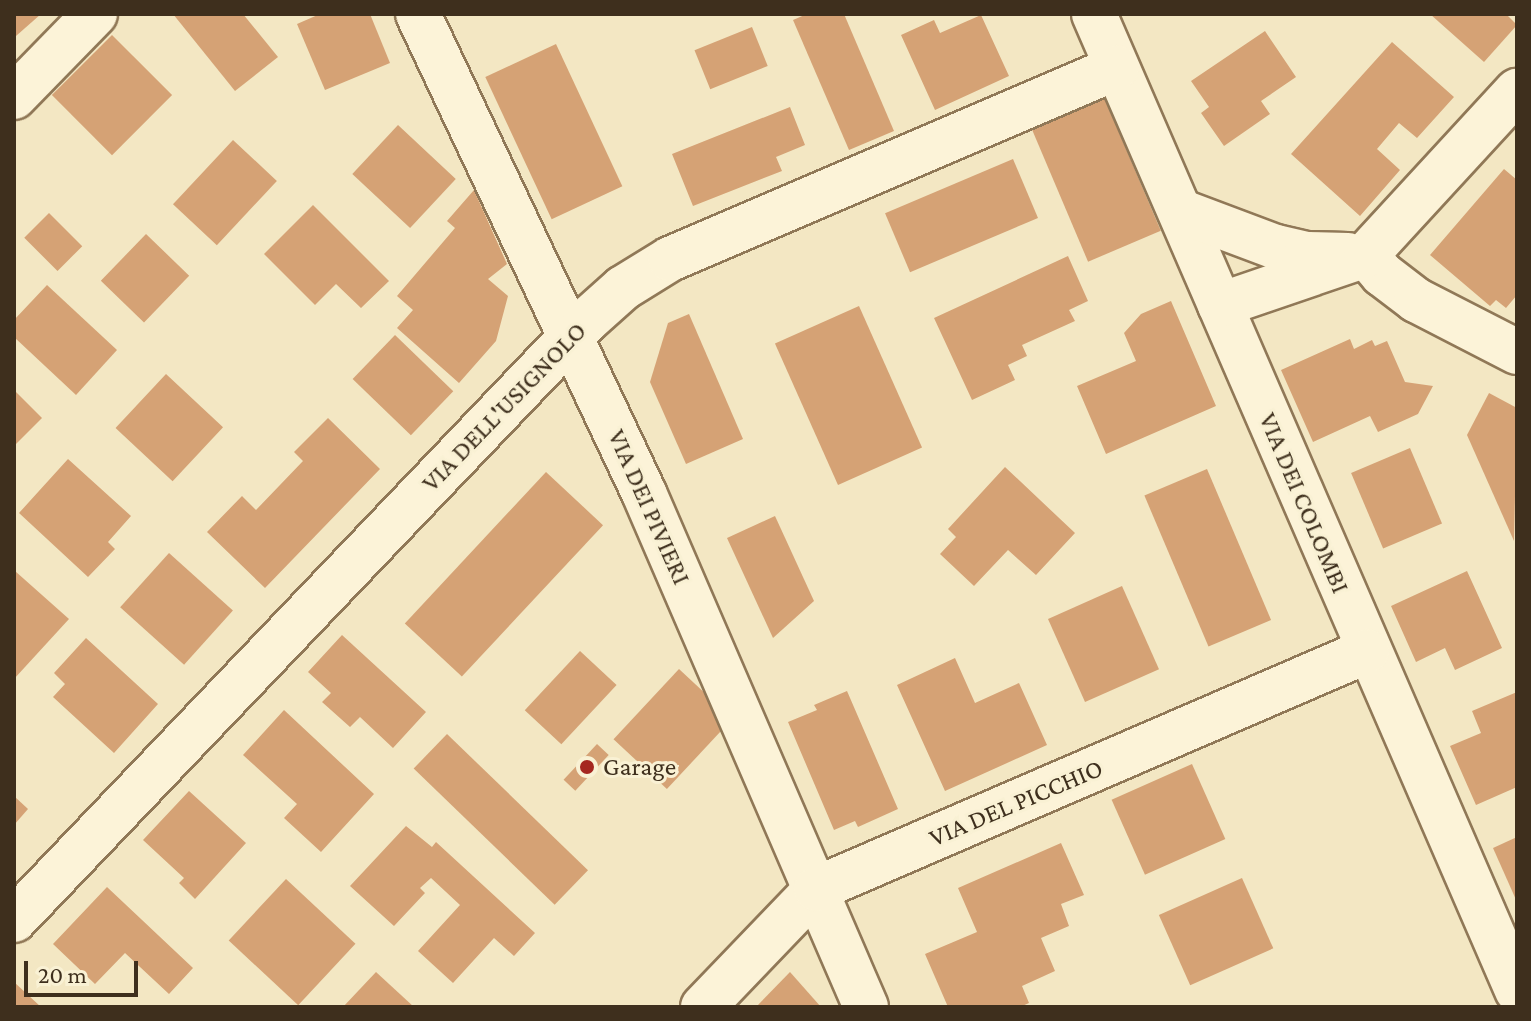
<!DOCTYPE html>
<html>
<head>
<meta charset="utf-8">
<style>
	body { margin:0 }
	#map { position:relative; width:1531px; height:1021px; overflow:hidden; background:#f3e7c3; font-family:"Crimson Pro",serif }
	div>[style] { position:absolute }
	.building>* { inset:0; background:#d5a275; transform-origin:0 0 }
	.roads { filter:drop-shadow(2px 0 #907857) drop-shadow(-2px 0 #907857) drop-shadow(0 2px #907857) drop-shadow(0 -2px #907857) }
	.minor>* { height:44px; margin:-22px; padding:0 22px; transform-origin:22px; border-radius:22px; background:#fcf3d8 }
	.dots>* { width:22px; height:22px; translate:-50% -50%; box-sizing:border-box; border:4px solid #f9f1d4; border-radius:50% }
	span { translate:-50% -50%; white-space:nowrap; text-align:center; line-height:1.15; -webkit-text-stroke:6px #f9f1d4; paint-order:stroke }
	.street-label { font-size:26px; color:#3e2f1d }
	.poi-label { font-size:26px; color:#3e2f1d }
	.left { translate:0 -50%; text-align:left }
	.frame { position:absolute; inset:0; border:16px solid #3e2f1d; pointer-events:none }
	.scale { position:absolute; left:24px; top:961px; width:114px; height:36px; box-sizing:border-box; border:4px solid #3e2f1d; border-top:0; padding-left:10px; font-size:24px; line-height:28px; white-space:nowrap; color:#3e2f1d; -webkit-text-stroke:6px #f9f1d4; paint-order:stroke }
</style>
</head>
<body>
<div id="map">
	<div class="building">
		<div style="clip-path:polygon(14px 14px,41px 14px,16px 36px)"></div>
		<div style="clip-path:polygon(173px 14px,243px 14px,278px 57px,235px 91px)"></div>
		<div style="clip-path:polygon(320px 14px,370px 14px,390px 63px,325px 90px,297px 24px)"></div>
		<div style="clip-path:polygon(807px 14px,844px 14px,894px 131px,849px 150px,793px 20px)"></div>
		<div style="clip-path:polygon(1430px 14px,1506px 14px,1517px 25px,1484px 62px)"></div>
		<div style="clip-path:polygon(981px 15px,1009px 76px,935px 110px,901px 35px,934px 20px,940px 33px)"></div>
		<div style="left:752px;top:27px;width:42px;height:62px;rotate:68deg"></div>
		<div style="clip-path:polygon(1265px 31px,1296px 77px,1261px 101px,1270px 114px,1224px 146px,1201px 113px,1209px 107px,1191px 81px)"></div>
		<div style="left:112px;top:35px;width:85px;height:85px;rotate:45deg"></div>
		<div style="clip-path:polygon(1392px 42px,1454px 97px,1417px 138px,1399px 123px,1377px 149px,1400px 170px,1360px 216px,1291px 154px)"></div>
		<div style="left:556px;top:44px;width:157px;height:78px;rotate:65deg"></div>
		<div style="left:1101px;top:90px;width:153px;height:79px;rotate:67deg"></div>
		<div style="clip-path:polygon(790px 107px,805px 145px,776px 157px,782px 171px,693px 206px,672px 154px)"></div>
		<div style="left:398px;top:125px;width:79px;height:67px;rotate:43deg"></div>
		<div style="left:233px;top:140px;width:60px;height:88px;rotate:43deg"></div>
		<div style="left:1013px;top:159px;width:64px;height:139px;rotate:67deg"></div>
		<div style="clip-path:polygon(1504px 169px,1517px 180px,1517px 295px,1506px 308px,1496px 300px,1490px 306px,1430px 255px)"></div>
		<div style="clip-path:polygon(474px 190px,507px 264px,488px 279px,508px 296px,496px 341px,459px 383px,397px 328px,413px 310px,397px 296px,455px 228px,447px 221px)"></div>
		<div style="clip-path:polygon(313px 205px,389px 281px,361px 308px,336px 284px,315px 305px,264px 254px)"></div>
		<div style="left:49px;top:213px;width:47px;height:35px;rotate:45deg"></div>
		<div style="left:146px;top:234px;width:60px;height:65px;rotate:44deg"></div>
		<div style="clip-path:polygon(1068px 256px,1088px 301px,1069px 310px,1075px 321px,1022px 345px,1027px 356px,1008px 365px,1015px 380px,972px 400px,934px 318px)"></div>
		<div style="clip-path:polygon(47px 285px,117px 350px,76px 395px,14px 337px,14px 320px)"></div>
		<div style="clip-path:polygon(1171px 301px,1216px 406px,1106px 454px,1077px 386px,1136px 361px,1124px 333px,1141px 314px)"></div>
		<div style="left:859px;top:306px;width:155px;height:92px;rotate:66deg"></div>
		<div style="clip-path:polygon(689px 314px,743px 439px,686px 464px,650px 382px,668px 323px)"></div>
		<div style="left:395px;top:335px;width:81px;height:61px;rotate:44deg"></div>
		<div style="clip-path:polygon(1350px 339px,1354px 349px,1372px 340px,1375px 346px,1387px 341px,1405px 382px,1433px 386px,1418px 414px,1378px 432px,1370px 416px,1313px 442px,1281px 370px)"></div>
		<div style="left:166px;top:374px;width:78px;height:74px;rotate:43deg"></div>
		<div style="clip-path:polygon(14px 390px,42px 418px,14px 446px)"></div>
		<div style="clip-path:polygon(1489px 393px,1517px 408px,1514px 541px,1467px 435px)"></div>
		<div style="clip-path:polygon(328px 418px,380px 469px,265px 588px,207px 532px,242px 496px,256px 510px,303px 461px,294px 452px)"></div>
		<div style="left:1410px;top:448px;width:82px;height:64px;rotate:67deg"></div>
		<div style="clip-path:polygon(68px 459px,131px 516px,108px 542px,115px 549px,88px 577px,19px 513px)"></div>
		<div style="clip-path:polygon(1005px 467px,1075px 533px,1036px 575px,1008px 550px,974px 586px,940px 554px,956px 537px,948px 529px)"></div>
		<div style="left:1207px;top:469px;width:164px;height:68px;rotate:67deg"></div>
		<div style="left:546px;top:472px;width:78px;height:207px;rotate:43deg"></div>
		<div style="clip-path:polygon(775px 516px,814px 601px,773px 638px,727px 538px)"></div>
		<div style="left:169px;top:553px;width:86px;height:73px;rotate:42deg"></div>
		<div style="clip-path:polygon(15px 571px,69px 619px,14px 679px,14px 573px)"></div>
		<div style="clip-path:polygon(1467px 571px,1502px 648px,1455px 670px,1445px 648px,1416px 662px,1391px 606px)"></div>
		<div style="left:1122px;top:586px;width:91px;height:81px;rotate:66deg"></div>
		<div style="clip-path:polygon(342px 635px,426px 712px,393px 748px,360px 717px,350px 727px,322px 702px,331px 693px,308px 672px)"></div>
		<div style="clip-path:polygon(86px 638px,158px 704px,114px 753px,53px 697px,65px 684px,54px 673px)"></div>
		<div style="left:580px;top:651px;width:50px;height:81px;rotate:43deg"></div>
		<div style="clip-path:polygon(955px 658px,975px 703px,1019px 683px,1047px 745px,945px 791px,897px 685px)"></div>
		<div style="left:679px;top:669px;width:73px;height:96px;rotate:43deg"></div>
		<div style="clip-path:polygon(847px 691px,898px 809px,858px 827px,855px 821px,834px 830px,788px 722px,817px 710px,814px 705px)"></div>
		<div style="clip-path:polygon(1517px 692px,1517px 787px,1476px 805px,1450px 746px,1481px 733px,1472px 711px)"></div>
		<div style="clip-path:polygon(284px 710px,374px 794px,321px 852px,284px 818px,297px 804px,243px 755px)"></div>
		<div style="left:447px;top:734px;width:196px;height:48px;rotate:44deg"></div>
		<div style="left:597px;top:744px;width:16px;height:49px;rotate:43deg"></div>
		<div style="left:1192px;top:764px;width:82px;height:88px;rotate:66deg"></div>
		<div style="clip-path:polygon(189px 791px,246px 843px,195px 899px,179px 883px,184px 878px,143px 840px)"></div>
		<div style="clip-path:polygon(14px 796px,28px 809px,14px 825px)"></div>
		<div style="clip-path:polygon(406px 826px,432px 847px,436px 842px,535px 933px,514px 956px,494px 938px,453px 983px,418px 951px,460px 905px,431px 878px,420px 888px,425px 893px,394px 926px,350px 886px)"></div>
		<div style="clip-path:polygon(1517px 837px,1517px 902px,1493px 848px)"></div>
		<div style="clip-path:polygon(1061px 843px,1084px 895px,1061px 904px,1069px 926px,1041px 938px,1055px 971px,1022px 986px,1029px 1003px,1020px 1007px,948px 1007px,925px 954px,977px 932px,958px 888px)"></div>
		<div style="left:1242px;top:878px;width:77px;height:91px;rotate:66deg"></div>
		<div style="left:286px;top:879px;width:95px;height:84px;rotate:43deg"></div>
		<div style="clip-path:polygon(107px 887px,193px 968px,169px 994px,125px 953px,95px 984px,53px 944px)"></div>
		<div style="clip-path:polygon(376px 972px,414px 1007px,343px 1007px)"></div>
		<div style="clip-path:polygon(790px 972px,821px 1007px,756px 1007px)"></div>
		<div style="clip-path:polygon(14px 982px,41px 1007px,14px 1007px)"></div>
	</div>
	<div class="roads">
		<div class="minor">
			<div style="left:418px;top:14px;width:530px;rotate:64.74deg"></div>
			<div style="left:644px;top:493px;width:560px;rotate:66.64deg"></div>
			<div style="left:1094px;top:14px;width:1064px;rotate:66.57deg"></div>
			<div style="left:14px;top:97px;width:116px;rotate:-45.7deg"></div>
			<div style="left:1180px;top:211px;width:103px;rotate:20.6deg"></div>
			<div style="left:1276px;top:247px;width:31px;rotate:13deg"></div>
			<div style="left:1306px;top:254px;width:42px;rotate:1.4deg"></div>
			<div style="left:1366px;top:255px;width:25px;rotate:50deg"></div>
			<div style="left:1382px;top:274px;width:43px;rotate:37.4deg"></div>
			<div style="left:1416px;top:300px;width:114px;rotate:27.2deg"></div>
			<div style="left:1220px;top:305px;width:154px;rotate:-18.9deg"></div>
			<div style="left:1366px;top:255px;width:223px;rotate:-47.4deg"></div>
			<div style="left:14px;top:920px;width:827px;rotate:-46.32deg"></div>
			<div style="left:585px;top:322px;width:51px;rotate:-41.8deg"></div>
			<div style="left:623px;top:288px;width:55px;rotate:-31.7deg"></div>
			<div style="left:670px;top:259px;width:486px;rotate:-23.2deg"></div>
			<div style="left:703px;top:1007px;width:163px;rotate:-46.2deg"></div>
			<div style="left:816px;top:889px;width:600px;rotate:-23.36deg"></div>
		</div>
	</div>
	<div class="dots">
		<div style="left:587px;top:767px;background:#a52720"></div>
	</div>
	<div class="street-label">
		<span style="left:504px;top:407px;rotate:-46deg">VIA DELL'USIGNOLO</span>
		<span style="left:1304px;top:503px;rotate:67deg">VIA DEI COLOMBI</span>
		<span style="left:649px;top:507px;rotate:66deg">VIA DEI PIVIERI</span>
		<span style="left:1016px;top:803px;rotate:-23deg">VIA DEL PICCHIO</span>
	</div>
	<div class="poi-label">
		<span class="left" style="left:603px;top:767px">Garage</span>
	</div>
	<div class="frame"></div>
	<div class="scale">20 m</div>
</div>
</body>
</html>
